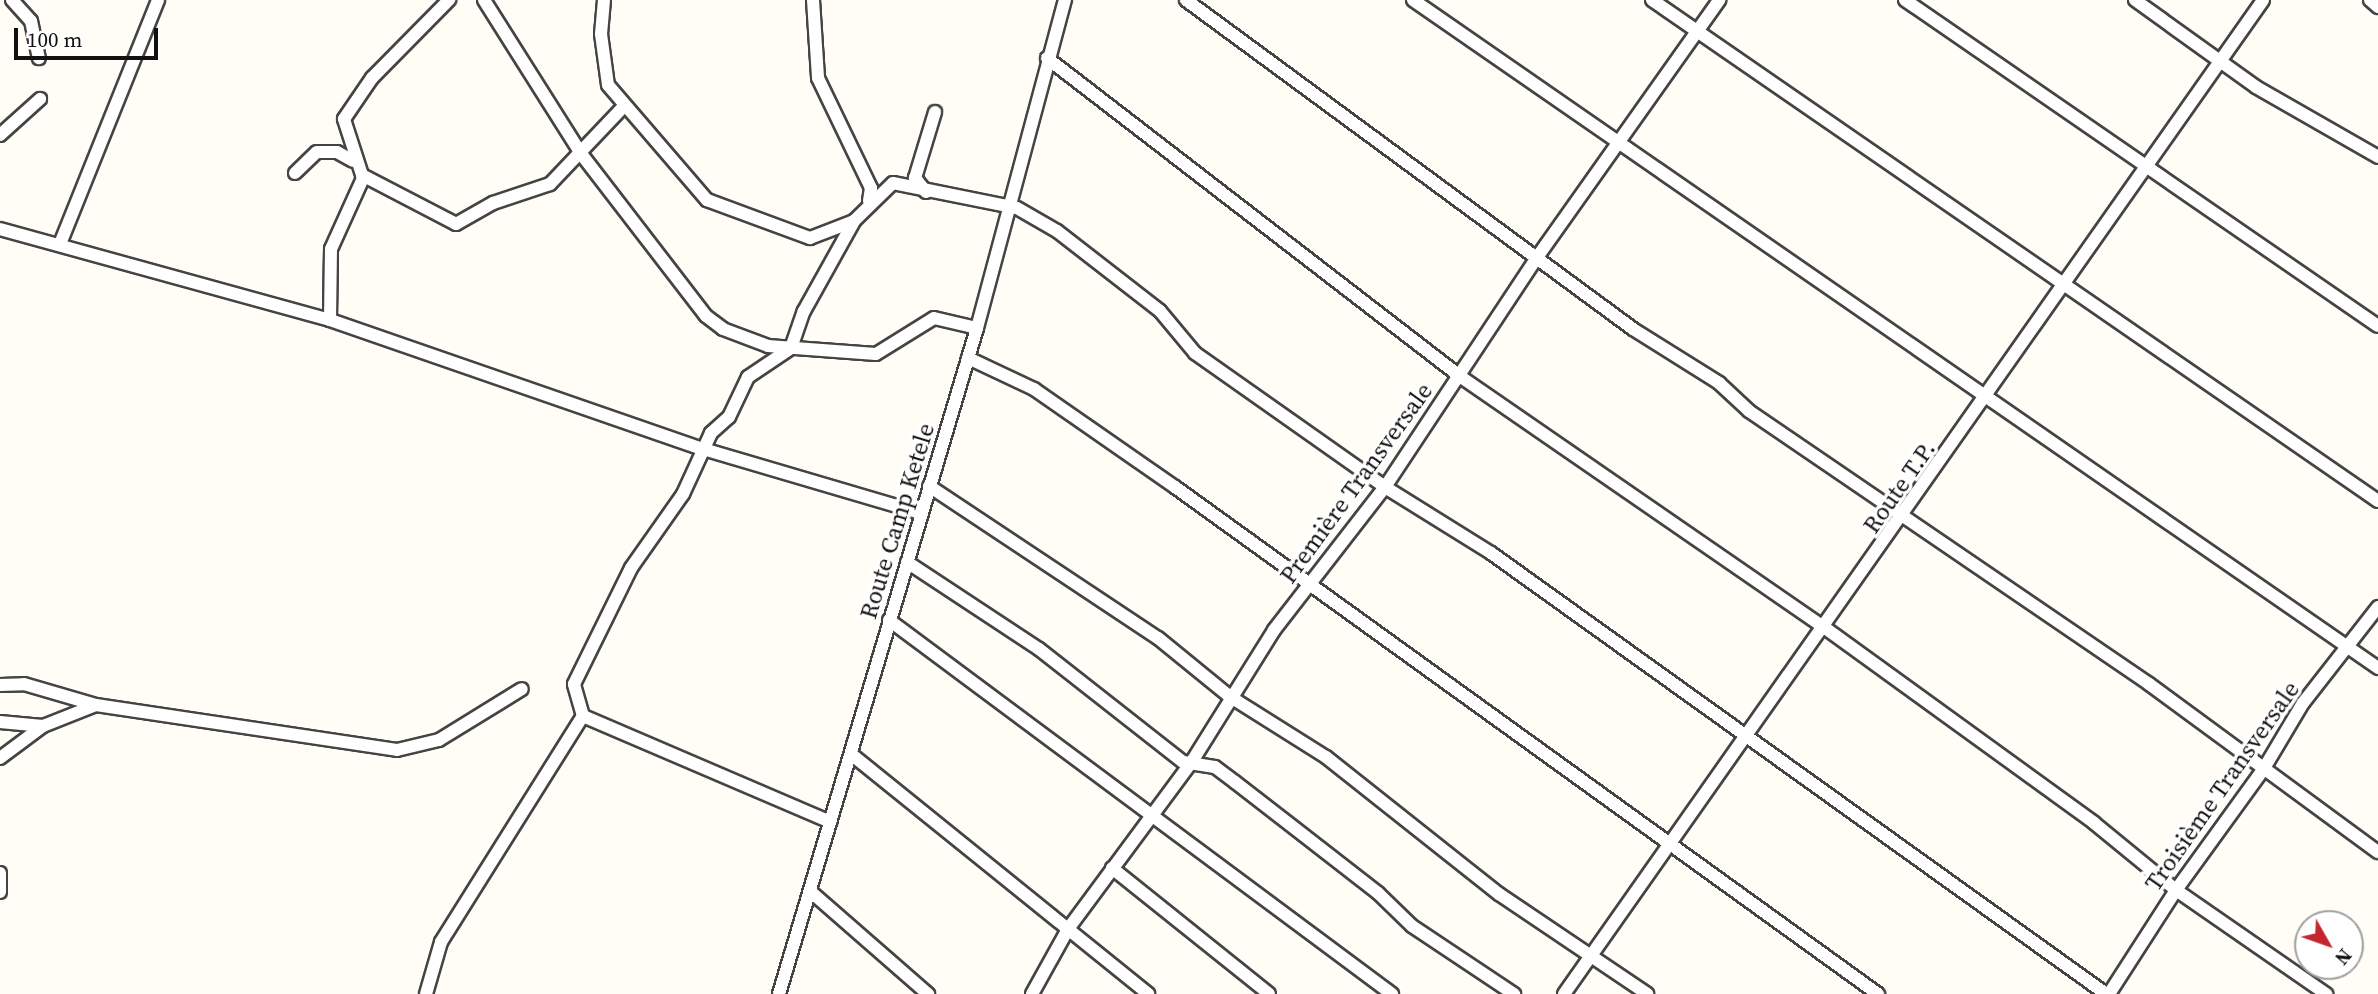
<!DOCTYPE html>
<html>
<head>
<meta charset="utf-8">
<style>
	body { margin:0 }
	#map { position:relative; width:2378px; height:994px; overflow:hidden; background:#fffdf5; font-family:"Source Serif 4",serif }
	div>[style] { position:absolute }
	.roads { filter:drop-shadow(2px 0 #444) drop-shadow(-2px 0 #444) drop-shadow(0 2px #444) drop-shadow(0 -2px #444) }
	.minor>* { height:12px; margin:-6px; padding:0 6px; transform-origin:6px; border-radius:6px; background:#fff }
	span { translate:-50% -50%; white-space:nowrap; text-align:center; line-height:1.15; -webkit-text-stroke:7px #fff; paint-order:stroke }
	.street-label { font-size:24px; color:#111 }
	.north { position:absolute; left:2294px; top:910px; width:70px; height:70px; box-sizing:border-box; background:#fff; border:2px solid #a0a0a0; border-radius:50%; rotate:130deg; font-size:19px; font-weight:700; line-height:28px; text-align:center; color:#111 }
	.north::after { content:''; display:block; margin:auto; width:24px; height:32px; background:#c4262e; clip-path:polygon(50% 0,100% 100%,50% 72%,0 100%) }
	.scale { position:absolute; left:14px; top:28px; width:144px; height:32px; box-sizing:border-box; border:4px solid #111; border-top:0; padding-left:9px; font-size:21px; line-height:24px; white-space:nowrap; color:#111; -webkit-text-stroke:5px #fff; paint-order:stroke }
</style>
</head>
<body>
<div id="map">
	<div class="roads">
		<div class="minor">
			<div style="left:12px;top:0;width:28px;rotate:48deg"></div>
			<div style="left:31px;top:21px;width:38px;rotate:78deg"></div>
			<div style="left:484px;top:0;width:183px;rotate:57.7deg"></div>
			<div style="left:582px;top:155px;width:203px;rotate:52.4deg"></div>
			<div style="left:706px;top:316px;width:21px;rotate:37deg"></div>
			<div style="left:723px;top:329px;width:48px;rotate:20.7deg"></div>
			<div style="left:768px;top:346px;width:108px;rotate:4.2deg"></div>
			<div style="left:876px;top:354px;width:68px;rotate:-31.8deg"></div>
			<div style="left:934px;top:318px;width:44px;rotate:13.1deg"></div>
			<div style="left:604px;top:0;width:34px;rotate:95deg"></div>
			<div style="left:601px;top:34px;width:51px;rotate:82.2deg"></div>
			<div style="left:608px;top:85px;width:152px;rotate:49.3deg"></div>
			<div style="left:707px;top:200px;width:110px;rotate:20.3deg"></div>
			<div style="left:810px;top:238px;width:47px;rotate:-21.1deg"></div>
			<div style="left:854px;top:221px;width:54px;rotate:-44.3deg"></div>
			<div style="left:893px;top:183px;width:126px;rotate:11.4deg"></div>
			<div style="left:1017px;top:208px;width:46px;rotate:29.9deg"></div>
			<div style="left:1057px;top:231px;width:130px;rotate:37.8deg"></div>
			<div style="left:1160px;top:311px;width:55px;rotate:50.2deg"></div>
			<div style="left:1195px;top:353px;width:232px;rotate:35.2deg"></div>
			<div style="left:1385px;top:487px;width:125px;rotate:31.9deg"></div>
			<div style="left:1491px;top:553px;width:757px;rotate:35.64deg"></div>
			<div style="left:813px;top:0;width:78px;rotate:86.3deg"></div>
			<div style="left:818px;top:78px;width:122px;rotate:64.3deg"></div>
			<div style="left:871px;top:188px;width:13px;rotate:99deg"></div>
			<div style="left:1186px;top:0;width:555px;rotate:36.35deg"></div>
			<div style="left:1633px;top:329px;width:102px;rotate:32.1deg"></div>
			<div style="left:1719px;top:383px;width:41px;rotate:43deg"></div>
			<div style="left:1749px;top:411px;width:484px;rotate:34.3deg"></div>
			<div style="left:2149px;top:684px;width:284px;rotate:36.3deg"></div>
			<div style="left:1413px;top:0;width:1174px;rotate:34.69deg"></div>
			<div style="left:1652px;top:0;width:882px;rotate:34.61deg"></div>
			<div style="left:1905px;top:0;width:574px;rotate:34.58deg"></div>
			<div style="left:2135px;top:0;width:149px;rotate:35.7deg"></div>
			<div style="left:2256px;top:87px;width:141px;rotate:29.8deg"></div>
			<div style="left:2370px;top:0;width:11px;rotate:41deg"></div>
			<div style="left:1047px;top:58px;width:523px;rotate:37.62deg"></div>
			<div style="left:1461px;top:377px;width:442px;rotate:34.6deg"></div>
			<div style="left:1825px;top:628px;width:332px;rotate:35.9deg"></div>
			<div style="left:2094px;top:823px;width:106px;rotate:39.3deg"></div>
			<div style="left:2176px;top:890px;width:183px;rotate:34.7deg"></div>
			<div style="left:0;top:135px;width:54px;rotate:-42deg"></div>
			<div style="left:295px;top:173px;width:30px;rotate:-44deg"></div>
			<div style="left:317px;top:152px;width:20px"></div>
			<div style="left:337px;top:152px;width:18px;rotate:29deg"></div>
			<div style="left:362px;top:175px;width:106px;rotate:27.5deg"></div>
			<div style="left:456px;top:224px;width:43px;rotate:-29.6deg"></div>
			<div style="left:493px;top:203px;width:60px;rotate:-18.4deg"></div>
			<div style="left:550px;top:184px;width:106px;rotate:-46.5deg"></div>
			<div style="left:926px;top:192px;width:18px;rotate:-128deg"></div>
			<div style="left:915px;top:178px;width:69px;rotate:-73.1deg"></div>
			<div style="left:0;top:229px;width:342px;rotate:15.4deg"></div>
			<div style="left:330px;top:320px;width:395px;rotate:19.1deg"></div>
			<div style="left:703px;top:449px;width:227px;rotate:16.4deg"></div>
			<div style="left:60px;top:244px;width:263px;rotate:-68.1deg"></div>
			<div style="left:330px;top:320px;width:71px;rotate:-89.2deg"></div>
			<div style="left:331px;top:249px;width:78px;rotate:-65.7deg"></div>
			<div style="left:363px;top:178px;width:62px;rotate:-107.9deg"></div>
			<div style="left:344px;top:119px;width:50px;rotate:-55.7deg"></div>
			<div style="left:372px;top:78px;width:110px;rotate:-45.4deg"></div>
			<div style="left:968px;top:358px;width:73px;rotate:25.2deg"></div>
			<div style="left:1034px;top:389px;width:172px;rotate:34.8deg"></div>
			<div style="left:1175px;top:487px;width:867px;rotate:35.8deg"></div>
			<div style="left:929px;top:486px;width:275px;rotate:33.6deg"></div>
			<div style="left:1158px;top:638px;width:92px;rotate:39.2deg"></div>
			<div style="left:1229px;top:696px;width:115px;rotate:32.2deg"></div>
			<div style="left:1326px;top:757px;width:221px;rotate:38.4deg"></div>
			<div style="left:1499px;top:894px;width:179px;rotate:34deg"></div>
			<div style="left:907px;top:562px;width:158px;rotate:33.4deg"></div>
			<div style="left:1039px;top:649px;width:183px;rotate:38.1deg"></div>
			<div style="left:1183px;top:762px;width:32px;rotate:9deg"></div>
			<div style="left:1215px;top:767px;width:25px;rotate:37deg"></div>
			<div style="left:1235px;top:782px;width:181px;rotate:37.8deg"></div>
			<div style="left:1378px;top:893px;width:47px;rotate:44.1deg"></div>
			<div style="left:1412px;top:926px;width:123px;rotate:33.7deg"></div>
			<div style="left:889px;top:620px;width:627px;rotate:36.63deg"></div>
			<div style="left:0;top:685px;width:24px;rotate:-2deg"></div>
			<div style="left:24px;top:684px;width:75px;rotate:16.3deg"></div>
			<div style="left:96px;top:705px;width:304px;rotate:8.5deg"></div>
			<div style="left:397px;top:750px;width:43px;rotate:-13.4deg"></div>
			<div style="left:439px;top:740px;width:97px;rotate:-31.6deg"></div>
			<div style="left:583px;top:716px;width:269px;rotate:23.2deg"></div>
			<div style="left:0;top:722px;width:43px;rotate:5.3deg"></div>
			<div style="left:851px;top:754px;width:382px;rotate:38.9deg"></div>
			<div style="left:0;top:758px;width:54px;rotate:-36.7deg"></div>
			<div style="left:43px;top:726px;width:57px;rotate:-21.6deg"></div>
			<div style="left:1112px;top:868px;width:201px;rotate:38.7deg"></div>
			<div style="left:0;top:873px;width:19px;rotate:90deg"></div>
			<div style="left:810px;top:891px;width:157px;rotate:41.1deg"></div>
			<div style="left:426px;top:994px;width:54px;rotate:-73.9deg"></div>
			<div style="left:441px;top:942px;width:267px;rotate:-57.9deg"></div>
			<div style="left:583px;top:716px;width:33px;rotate:-106deg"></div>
			<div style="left:574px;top:684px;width:129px;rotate:-63.8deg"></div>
			<div style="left:631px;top:568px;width:90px;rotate:-54.9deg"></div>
			<div style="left:683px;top:494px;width:67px;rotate:-65.3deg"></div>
			<div style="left:711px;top:433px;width:24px;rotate:-42deg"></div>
			<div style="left:729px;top:417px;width:44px;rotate:-64.6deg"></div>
			<div style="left:748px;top:377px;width:52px;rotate:-34deg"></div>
			<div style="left:791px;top:348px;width:39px;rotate:-71deg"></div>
			<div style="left:804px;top:311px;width:103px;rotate:-60.9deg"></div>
			<div style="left:779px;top:994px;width:695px;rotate:-73.44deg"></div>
			<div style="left:977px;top:328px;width:340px;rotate:-75deg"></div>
			<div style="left:1032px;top:994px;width:74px;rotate:-61deg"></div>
			<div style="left:1068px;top:929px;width:207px;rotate:-53.5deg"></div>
			<div style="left:1191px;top:763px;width:157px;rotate:-58deg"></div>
			<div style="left:1274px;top:630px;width:181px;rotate:-52.2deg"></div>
			<div style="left:1385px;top:487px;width:277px;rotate:-56.5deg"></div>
			<div style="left:1538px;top:256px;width:314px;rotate:-54.7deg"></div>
			<div style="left:1564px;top:994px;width:1215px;rotate:-54.88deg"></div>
			<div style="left:2109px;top:994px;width:124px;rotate:-57.2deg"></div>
			<div style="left:2176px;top:890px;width:148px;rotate:-54.1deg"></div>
			<div style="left:2263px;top:770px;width:78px;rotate:-59.2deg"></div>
			<div style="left:2303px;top:703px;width:122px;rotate:-52deg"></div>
		</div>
	</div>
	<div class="street-label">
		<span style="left:1356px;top:483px;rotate:-54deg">Première Transversale</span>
		<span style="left:1899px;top:487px;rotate:-55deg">Route T.P.</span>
		<span style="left:897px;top:521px;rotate:-73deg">Route Camp Ketele</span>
		<span style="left:2222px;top:786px;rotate:-55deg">Troisième Transversale</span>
	</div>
	<div class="north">N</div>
	<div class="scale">100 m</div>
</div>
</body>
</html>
